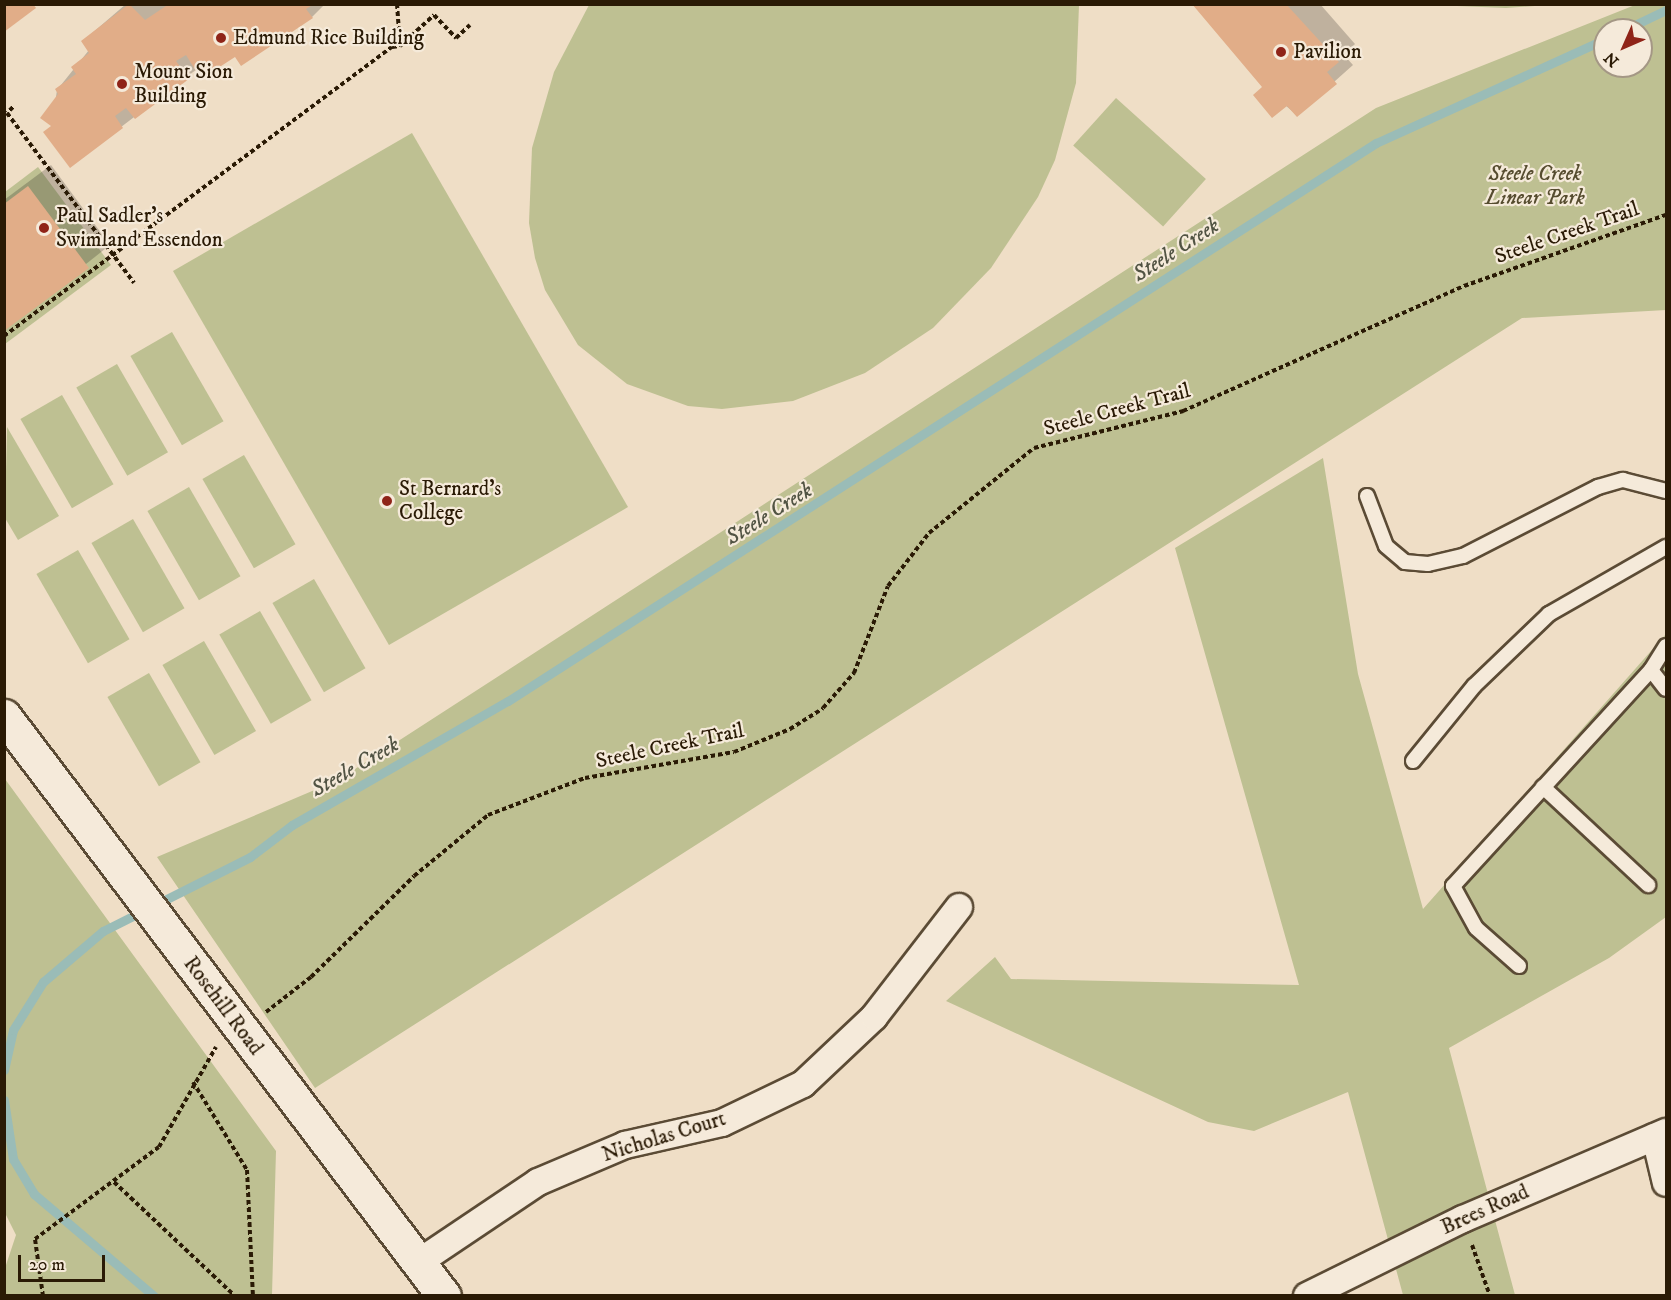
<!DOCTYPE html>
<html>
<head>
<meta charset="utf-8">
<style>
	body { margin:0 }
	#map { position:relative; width:1671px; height:1300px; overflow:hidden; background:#efdec6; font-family:"IM FELL DW Pica",serif }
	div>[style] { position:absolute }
	.green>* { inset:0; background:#bec092; transform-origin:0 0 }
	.shadow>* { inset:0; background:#0003 }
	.stream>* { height:9px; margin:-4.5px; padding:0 4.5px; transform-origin:4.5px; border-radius:4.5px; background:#9abcb7 }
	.building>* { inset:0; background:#e1ad88 }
	.path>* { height:4px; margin-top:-2px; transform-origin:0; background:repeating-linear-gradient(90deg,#2a1a05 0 4.5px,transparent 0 7.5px) }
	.roads { filter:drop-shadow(2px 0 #5b4b35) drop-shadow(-2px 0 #5b4b35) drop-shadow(0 2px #5b4b35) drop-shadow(0 -2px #5b4b35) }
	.service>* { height:14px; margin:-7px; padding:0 7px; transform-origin:7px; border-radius:7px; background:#f5eada }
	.minor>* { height:26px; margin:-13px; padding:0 13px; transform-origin:13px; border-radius:13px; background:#f5eada }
	.tertiary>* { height:33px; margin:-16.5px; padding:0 16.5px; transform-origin:16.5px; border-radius:16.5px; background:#f5eada }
	.dots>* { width:16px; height:16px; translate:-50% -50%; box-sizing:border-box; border:3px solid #f5eada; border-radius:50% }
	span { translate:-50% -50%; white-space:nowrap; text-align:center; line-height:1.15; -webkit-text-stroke:4.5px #f5eada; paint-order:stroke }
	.poi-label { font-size:21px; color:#2a1a05 }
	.left { translate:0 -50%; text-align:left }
	.park-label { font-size:21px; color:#564c2f; font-style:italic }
	.street-label { font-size:21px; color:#2a1a05 }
	.water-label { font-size:22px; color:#515343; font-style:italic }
	.frame { position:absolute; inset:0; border:6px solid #2a1a05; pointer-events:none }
	.north { position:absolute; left:1593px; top:18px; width:60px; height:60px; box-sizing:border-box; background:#f5eada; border:2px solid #a49785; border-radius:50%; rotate:225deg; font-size:16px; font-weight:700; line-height:24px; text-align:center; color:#2a1a05 }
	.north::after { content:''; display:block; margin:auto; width:21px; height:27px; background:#8f2418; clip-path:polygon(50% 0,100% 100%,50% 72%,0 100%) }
	.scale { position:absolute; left:18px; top:1255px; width:87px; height:27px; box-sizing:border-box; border:3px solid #2a1a05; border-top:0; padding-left:8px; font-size:18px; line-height:21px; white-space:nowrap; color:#2a1a05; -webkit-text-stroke:4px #f5eada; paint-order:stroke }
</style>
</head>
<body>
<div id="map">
	<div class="green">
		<div style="clip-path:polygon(589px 5px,1079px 5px,1076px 83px,1055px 160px,1038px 197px,991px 268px,933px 328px,865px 373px,793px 401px,722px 409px,688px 406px,627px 384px,578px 345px,545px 290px,535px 258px,529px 223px,532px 148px,554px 72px)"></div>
		<div style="clip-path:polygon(1433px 5px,1433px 4px,1549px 5px,1506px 8px)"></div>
		<div style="clip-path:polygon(evenodd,1635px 5px,1666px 5px,1666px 310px,1522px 318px,315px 1088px,157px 857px,338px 780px,1376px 108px,1635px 5px,1605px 30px,1641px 30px,1641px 66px,1605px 66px,1605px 30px)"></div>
		<div style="left:1116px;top:98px;width:121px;height:64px;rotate:42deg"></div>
		<div style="left:412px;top:133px;width:432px;height:276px;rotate:60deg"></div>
		<div style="clip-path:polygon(38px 167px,111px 265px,5px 344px,5px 192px)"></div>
		<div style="left:172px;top:332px;width:103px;height:48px;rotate:60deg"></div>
		<div style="left:117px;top:364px;width:102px;height:47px;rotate:60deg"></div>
		<div style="left:62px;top:395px;width:103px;height:48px;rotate:60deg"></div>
		<div style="clip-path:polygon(7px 427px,59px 516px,18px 540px,5px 518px)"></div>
		<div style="left:244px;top:455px;width:103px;height:48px;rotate:60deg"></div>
		<div style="clip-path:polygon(1323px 458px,1358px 674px,1423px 909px,1666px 634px,1666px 917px,1609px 958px,1449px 1048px,1515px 1295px,1403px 1295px,1348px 1092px,1254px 1131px,1208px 1122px,946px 1001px,995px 957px,1011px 979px,1299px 985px,1175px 548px)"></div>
		<div style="left:189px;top:487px;width:103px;height:48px;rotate:60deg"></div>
		<div style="left:133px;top:519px;width:103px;height:48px;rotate:60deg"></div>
		<div style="left:78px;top:550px;width:103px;height:48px;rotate:60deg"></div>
		<div style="left:314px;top:579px;width:103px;height:48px;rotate:60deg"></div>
		<div style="left:260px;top:611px;width:103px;height:47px;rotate:60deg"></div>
		<div style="left:204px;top:641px;width:104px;height:48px;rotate:60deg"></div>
		<div style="left:149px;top:673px;width:103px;height:48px;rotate:60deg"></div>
		<div style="clip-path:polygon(5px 779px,276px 1151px,272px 1295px,5px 1295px,5px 1268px,16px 1235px,4px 1211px)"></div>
	</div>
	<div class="shadow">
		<div style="clip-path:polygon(126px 4px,325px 4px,312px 17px,197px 69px,70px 166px,52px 125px,57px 90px,89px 50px,83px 41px)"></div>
		<div style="clip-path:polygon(1196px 4px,1320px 4px,1355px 44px,1344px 55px,1353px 65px,1297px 115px,1263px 87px)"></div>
		<div style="clip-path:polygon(51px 165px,110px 245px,4px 329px,4px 200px)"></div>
	</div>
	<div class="stream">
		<div style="left:1624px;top:30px;width:47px;rotate:-25.5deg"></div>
		<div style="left:4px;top:1070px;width:41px;rotate:-77.3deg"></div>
		<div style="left:13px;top:1030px;width:57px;rotate:-58deg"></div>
		<div style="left:43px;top:982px;width:79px;rotate:-40.4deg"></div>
		<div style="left:103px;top:931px;width:165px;rotate:-26.7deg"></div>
		<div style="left:250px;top:857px;width:53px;rotate:-37.3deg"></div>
		<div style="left:292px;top:825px;width:249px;rotate:-29.9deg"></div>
		<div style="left:508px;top:701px;width:1032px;rotate:-32.74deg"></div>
		<div style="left:1376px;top:143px;width:252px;rotate:-24.4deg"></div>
		<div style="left:4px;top:1100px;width:60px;rotate:81.3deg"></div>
		<div style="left:13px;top:1159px;width:41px;rotate:59deg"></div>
		<div style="left:34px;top:1194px;width:157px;rotate:40.4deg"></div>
	</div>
	<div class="building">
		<div style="clip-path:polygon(4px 4px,33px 4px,36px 8px,4px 32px)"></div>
		<div style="clip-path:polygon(129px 4px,145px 20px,169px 4px,314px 4px,306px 9px,313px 18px,241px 66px,235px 57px,201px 79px,186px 55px,176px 61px,189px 79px,135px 119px,126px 108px,115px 116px,123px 128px,70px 168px,43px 132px,51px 126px,40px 118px,58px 94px,55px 89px,76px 74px,71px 67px,89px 53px,81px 41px)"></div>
		<div style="clip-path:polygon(1192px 4px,1286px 4px,1339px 62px,1327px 72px,1337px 84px,1297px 117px,1287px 106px,1272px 118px,1253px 95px,1262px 87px)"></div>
		<div style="clip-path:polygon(28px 186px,89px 268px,4px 331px,4px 204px)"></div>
	</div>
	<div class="path">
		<div style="left:397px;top:4px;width:42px;rotate:85.9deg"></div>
		<div style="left:13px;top:107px;width:8px;rotate:135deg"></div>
		<div style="left:7px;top:113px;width:212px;rotate:53.2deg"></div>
		<div style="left:4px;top:336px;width:484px;rotate:-36.7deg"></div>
		<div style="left:392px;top:47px;width:8px;rotate:-7deg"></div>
		<div style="left:400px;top:46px;width:46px;rotate:-42.4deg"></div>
		<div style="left:434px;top:15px;width:32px;rotate:46deg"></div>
		<div style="left:456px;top:38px;width:19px;rotate:-43deg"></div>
		<div style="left:266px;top:1012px;width:57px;rotate:-37.9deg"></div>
		<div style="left:311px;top:977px;width:144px;rotate:-44.4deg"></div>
		<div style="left:414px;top:876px;width:96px;rotate:-39.5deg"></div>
		<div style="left:488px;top:815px;width:104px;rotate:-20.9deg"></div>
		<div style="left:585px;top:778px;width:151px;rotate:-9.9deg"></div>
		<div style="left:734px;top:752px;width:61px;rotate:-22.3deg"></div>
		<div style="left:790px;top:729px;width:39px;rotate:-32deg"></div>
		<div style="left:823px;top:708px;width:47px;rotate:-48.5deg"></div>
		<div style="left:854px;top:673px;width:93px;rotate:-68.7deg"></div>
		<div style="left:888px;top:586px;width:67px;rotate:-52.3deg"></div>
		<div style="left:929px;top:533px;width:135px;rotate:-39deg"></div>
		<div style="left:1034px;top:448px;width:154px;rotate:-13.9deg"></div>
		<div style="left:1183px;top:411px;width:308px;rotate:-24deg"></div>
		<div style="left:1464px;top:286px;width:214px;rotate:-19.4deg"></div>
		<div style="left:193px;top:1082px;width:103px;rotate:58.5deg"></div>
		<div style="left:247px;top:1170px;width:126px;rotate:87.3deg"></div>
		<div style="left:114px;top:1182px;width:166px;rotate:43.3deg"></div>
		<div style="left:1472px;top:1245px;width:54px;rotate:70.6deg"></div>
		<div style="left:43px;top:1296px;width:58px;rotate:-98deg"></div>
		<div style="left:35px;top:1239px;width:154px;rotate:-36.6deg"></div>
		<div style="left:159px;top:1147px;width:115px;rotate:-60.3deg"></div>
	</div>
	<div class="roads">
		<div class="service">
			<div style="left:1367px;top:496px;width:53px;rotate:69.2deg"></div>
			<div style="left:1386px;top:546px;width:25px;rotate:40deg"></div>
			<div style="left:1405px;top:562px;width:23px;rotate:5deg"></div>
			<div style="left:1428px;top:564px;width:36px;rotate:-13deg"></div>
			<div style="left:1463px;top:556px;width:152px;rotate:-27.1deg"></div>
			<div style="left:1598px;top:487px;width:26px;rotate:-16deg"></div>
			<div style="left:1623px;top:480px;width:44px;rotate:14.3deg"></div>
			<div style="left:1666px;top:646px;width:28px;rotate:122deg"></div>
			<div style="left:1651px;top:670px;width:24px;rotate:52deg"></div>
			<div style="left:1413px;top:761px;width:97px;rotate:-50.9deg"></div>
			<div style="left:1474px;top:686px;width:104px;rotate:-43.8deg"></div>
			<div style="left:1549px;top:614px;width:135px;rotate:-29.8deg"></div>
			<div style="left:1543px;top:787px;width:144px;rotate:43deg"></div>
			<div style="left:1519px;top:966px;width:57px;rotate:-138.5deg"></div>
			<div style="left:1476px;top:928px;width:48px;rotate:-118.7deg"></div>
			<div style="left:1453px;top:886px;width:293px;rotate:-47.5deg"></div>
		</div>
		<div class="minor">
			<div style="left:1655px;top:1137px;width:47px;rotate:76.6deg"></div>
			<div style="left:419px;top:1262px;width:143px;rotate:-33.9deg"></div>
			<div style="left:538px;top:1182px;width:95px;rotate:-23deg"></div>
			<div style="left:625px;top:1145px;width:99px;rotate:-12.8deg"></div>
			<div style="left:722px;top:1123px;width:90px;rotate:-25.7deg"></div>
			<div style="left:803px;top:1084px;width:98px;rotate:-43.3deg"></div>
			<div style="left:874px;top:1017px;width:139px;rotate:-52.3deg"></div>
			<div style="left:1307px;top:1296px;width:174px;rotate:-26.3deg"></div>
			<div style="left:1463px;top:1219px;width:221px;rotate:-23.2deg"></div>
		</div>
		<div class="tertiary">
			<div style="left:4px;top:716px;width:728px;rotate:52.82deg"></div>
		</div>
	</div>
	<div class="dots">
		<div style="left:221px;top:38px;background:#8f2418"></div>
		<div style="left:1281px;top:52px;background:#8f2418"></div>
		<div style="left:122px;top:84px;background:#8f2418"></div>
		<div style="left:44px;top:228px;background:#8f2418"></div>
		<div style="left:387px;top:501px;background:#8f2418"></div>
	</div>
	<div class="poi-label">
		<span class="left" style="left:233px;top:38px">Edmund Rice Building</span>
		<span class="left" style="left:1293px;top:52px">Pavilion</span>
		<span class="left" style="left:134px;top:84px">Mount Sion<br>Building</span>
		<span class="left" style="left:56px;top:228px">Paul Sadler's<br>Swimland Essendon</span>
		<span class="left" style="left:399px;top:501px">St Bernard's<br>College</span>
	</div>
	<div class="park-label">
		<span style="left:1535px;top:186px">Steele Creek<br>Linear Park</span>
	</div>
	<div class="street-label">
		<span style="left:1567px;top:233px;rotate:-19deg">Steele Creek Trail</span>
		<span style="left:1117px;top:410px;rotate:-15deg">Steele Creek Trail</span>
		<span style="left:670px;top:746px;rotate:-12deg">Steele Creek Trail</span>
		<span style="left:223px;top:1006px;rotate:53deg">Rosehill Road</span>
		<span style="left:664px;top:1137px;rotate:-17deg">Nicholas Court</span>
		<span style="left:1485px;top:1210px;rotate:-24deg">Brees Road</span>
	</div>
	<div class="water-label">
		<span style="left:1176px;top:250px;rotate:-33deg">Steele Creek</span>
		<span style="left:769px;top:514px;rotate:-32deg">Steele Creek</span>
		<span style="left:355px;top:767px;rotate:-30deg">Steele Creek</span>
	</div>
	<div class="frame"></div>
	<div class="north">N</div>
	<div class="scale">20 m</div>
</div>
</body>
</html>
